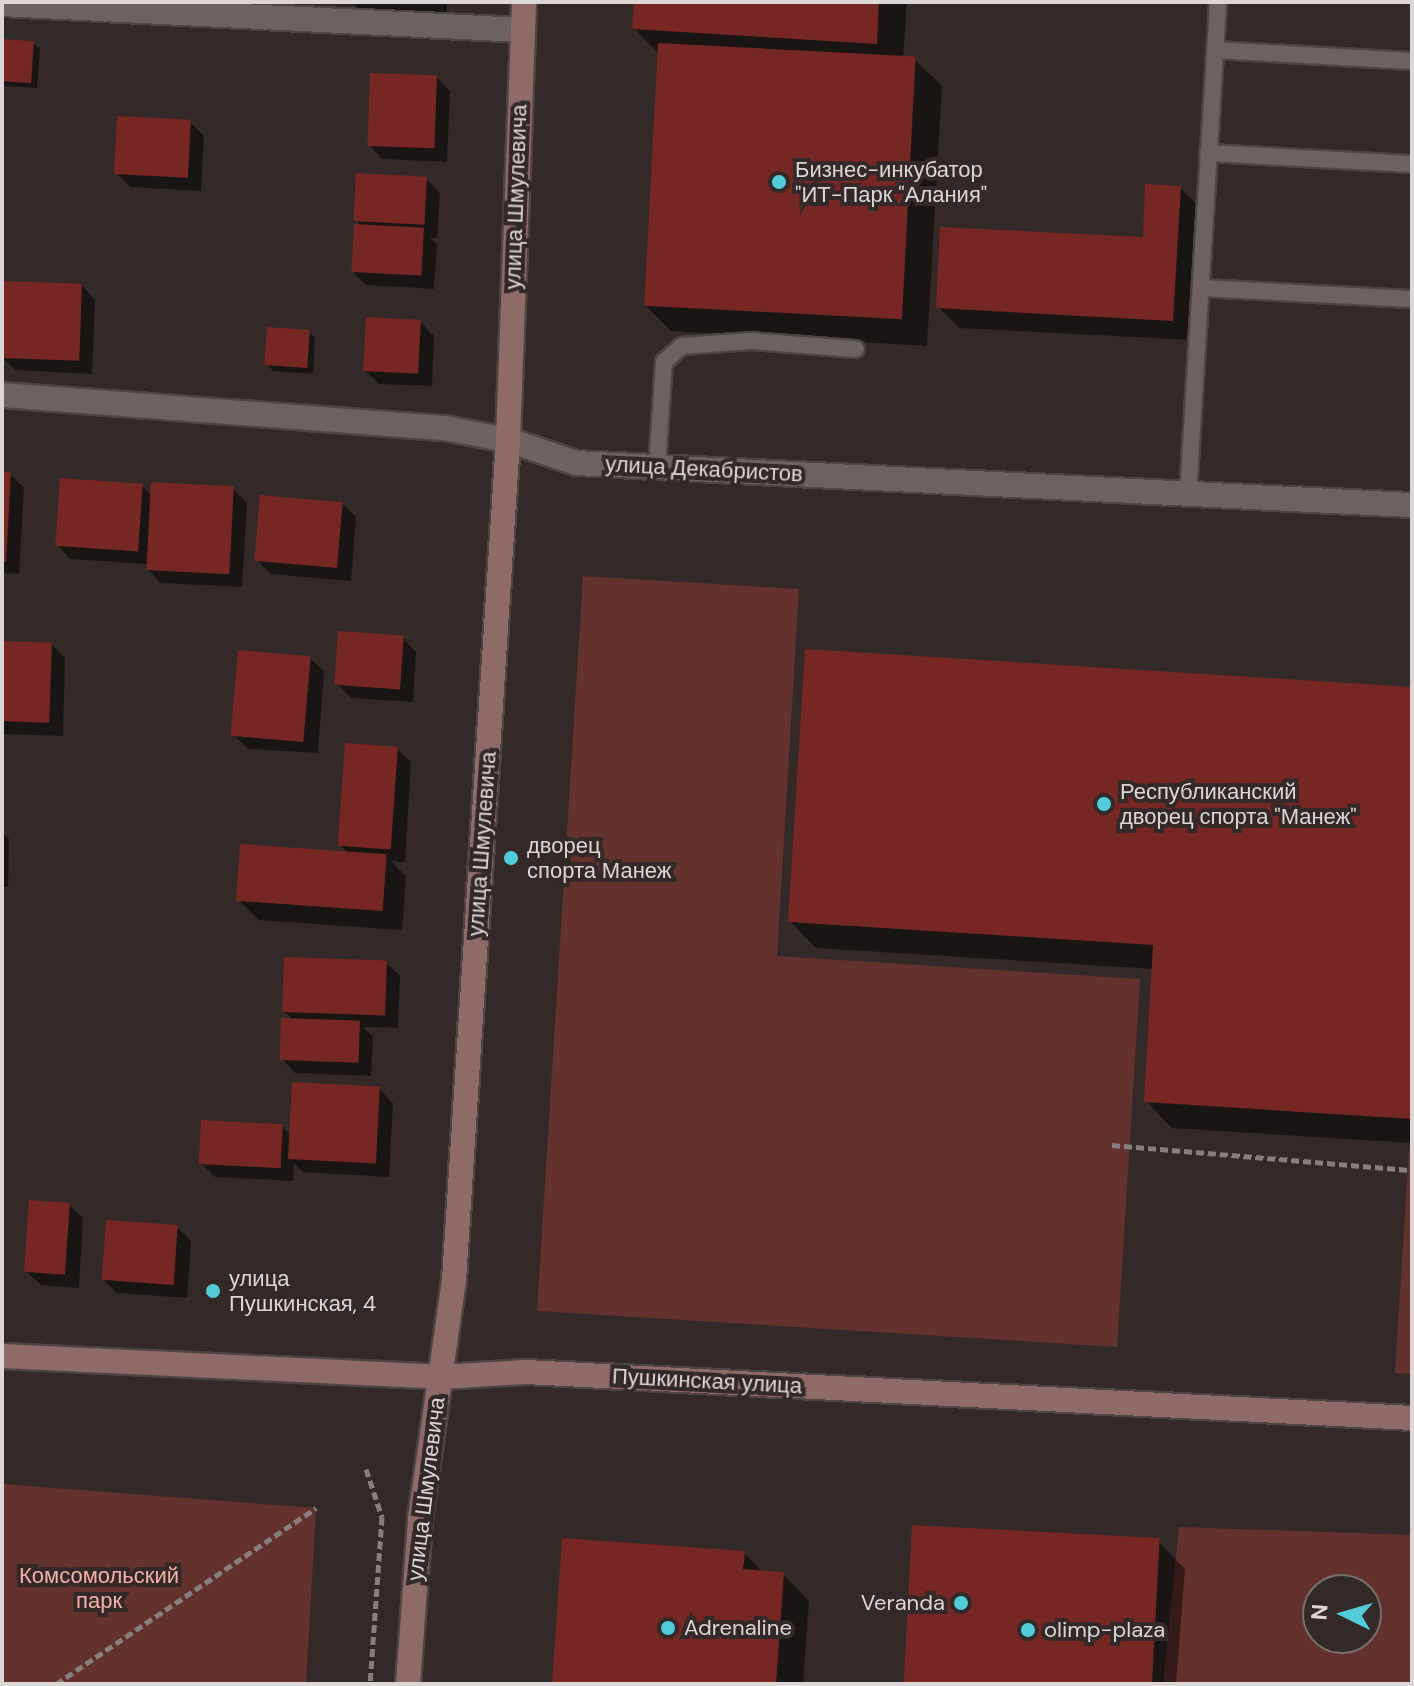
<!DOCTYPE html>
<html>
<head>
<meta charset="utf-8">
<style>
	body { margin:0 }
	#map { position:relative; width:1414px; height:1686px; overflow:hidden; background:#322928; font-family:"DM Sans",sans-serif }
	div>[style] { position:absolute }
	.green>* { inset:0; background:#63322e }
	.shadow>* { inset:0; background:#0007 }
	.building>* { inset:0; background:#762724; transform-origin:0 0 }
	.path>* { height:5px; margin-top:-2.5px; transform-origin:0; background:repeating-linear-gradient(90deg,#867f7e 0 8px,transparent 0 12px) }
	.roads { filter:drop-shadow(2px 0 #4c4544) drop-shadow(-2px 0 #4c4544) drop-shadow(0 2px #4c4544) drop-shadow(0 -2px #4c4544) }
	.lane>* { height:16px; margin:-8px; padding:0 8px; transform-origin:8px; border-radius:8px; background:#6c6261 }
	.street>* { height:24px; margin:-12px; padding:0 12px; transform-origin:12px; border-radius:12px; background:#6c6261 }
	.secondary>* { height:24px; margin:-12px; padding:0 12px; transform-origin:12px; border-radius:12px; background:#8e6b68 }
	.dots>* { width:22px; height:22px; translate:-50% -50%; box-sizing:border-box; border:4px solid #322928; border-radius:50% }
	span { translate:-50% -50%; white-space:nowrap; text-align:center; line-height:1.15; -webkit-text-stroke:8px #322928; paint-order:stroke }
	.poi-label { font-size:22px; color:#dcd7d6 }
	.left { translate:0 -50%; text-align:left }
	.right { translate:-100% -50%; text-align:right }
	.street-label { font-size:22px; color:#dcd7d6 }
	.park-label { font-size:22px; color:#f7b0a9 }
	.frame { position:absolute; inset:0; border:4px solid #dcd7d6; pointer-events:none }
	.north { position:absolute; left:1302px; top:1574px; width:80px; height:80px; box-sizing:border-box; background:#322928; border:2px solid #766f6e; border-radius:50%; rotate:275deg; font-size:22px; font-weight:700; line-height:32px; text-align:center; color:#dcd7d6 }
	.north::after { content:''; display:block; margin:auto; width:28px; height:36px; background:#52cbd9; clip-path:polygon(50% 0,100% 100%,50% 72%,0 100%) }
</style>
</head>
<body>
<div id="map">
	<div class="green">
		<div style="clip-path:polygon(583px 576px,799px 589px,777px 956px,1140px 979px,1117px 1347px,537px 1311px)"></div>
		<div style="clip-path:polygon(1409px 1150px,1412px 1150px,1412px 1374px,1395px 1373px)"></div>
		<div style="clip-path:polygon(2px 1484px,316px 1508px,306px 1684px,2px 1684px)"></div>
		<div style="clip-path:polygon(evenodd,1179px 1527px,1412px 1535px,1412px 1684px,1163px 1684px,1179px 1527px,1318px 1590px,1366px 1590px,1366px 1638px,1318px 1638px,1318px 1590px)"></div>
	</div>
	<div class="shadow">
		<div style="clip-path:polygon(353px 2px,447px 2px,447px 13px,360px 10px)"></div>
		<div style="clip-path:polygon(636px 2px,907px 2px,903px 59px,915px 60px,942px 86px,927px 346px,671px 331px,645px 305px,659px 54px,634px 28px)"></div>
		<div style="clip-path:polygon(2px 41px,33px 43px,40px 49px,37px 88px,2px 86px)"></div>
		<div style="clip-path:polygon(436px 77px,450px 91px,447px 162px,382px 159px,369px 145px)"></div>
		<div style="clip-path:polygon(190px 122px,204px 136px,201px 191px,130px 187px,116px 173px)"></div>
		<div style="clip-path:polygon(426px 179px,440px 193px,437px 238px,430px 238px,437px 244px,434px 289px,366px 285px,353px 272px,362px 227px,356px 220px)"></div>
		<div style="clip-path:polygon(1180px 188px,1201px 208px,1193px 340px,959px 328px,938px 307px,1145px 239px)"></div>
		<div style="clip-path:polygon(5px 283px,82px 286px,95px 300px,92px 374px,15px 370px,2px 357px)"></div>
		<div style="clip-path:polygon(420px 322px,434px 336px,432px 386px,379px 384px,365px 370px)"></div>
		<div style="clip-path:polygon(309px 332px,315px 338px,313px 374px,273px 371px,267px 364px)"></div>
		<div style="clip-path:polygon(2px 473px,10px 474px,24px 488px,19px 574px,2px 573px)"></div>
		<div style="clip-path:polygon(142px 486px,152px 496px,233px 489px,247px 503px,242px 587px,161px 583px,147px 569px,147px 564px,70px 559px,57px 545px)"></div>
		<div style="clip-path:polygon(342px 504px,356px 517px,351px 581px,271px 574px,257px 560px)"></div>
		<div style="clip-path:polygon(403px 638px,416px 652px,413px 702px,351px 698px,337px 684px)"></div>
		<div style="clip-path:polygon(2px 643px,52px 645px,65px 658px,63px 736px,2px 734px)"></div>
		<div style="clip-path:polygon(310px 658px,324px 671px,318px 753px,248px 749px,234px 735px)"></div>
		<div style="clip-path:polygon(1412px 689px,1412px 1143px,1172px 1128px,1146px 1101px,1154px 969px,816px 948px,790px 921px)"></div>
		<div style="clip-path:polygon(397px 749px,411px 762px,405px 862px,391px 861px,406px 876px,402px 930px,259px 920px,238px 900px,349px 853px,341px 846px)"></div>
		<div style="clip-path:polygon(2px 832px,9px 839px,8px 887px,2px 887px)"></div>
		<div style="clip-path:polygon(386px 962px,400px 976px,398px 1028px,363px 1027px,373px 1037px,371px 1076px,295px 1073px,282px 1059px,294px 1021px,284px 1011px)"></div>
		<div style="clip-path:polygon(379px 1089px,393px 1103px,389px 1177px,303px 1172px,294px 1163px,293px 1181px,215px 1177px,201px 1163px,282px 1126px,290px 1135px)"></div>
		<div style="clip-path:polygon(69px 1205px,83px 1218px,79px 1288px,41px 1285px,27px 1272px)"></div>
		<div style="clip-path:polygon(177px 1227px,191px 1241px,187px 1298px,117px 1293px,103px 1279px)"></div>
		<div style="clip-path:polygon(1159px 1542px,1185px 1569px,1176px 1684px,901px 1684px)"></div>
		<div style="clip-path:polygon(744px 1553px,763px 1573px,783px 1574px,809px 1601px,803px 1684px,554px 1684px)"></div>
	</div>
	<div class="building">
		<div style="clip-path:polygon(634px 2px,879px 2px,877px 44px,632px 29px)"></div>
		<div style="left:2px;top:39px;width:32px;height:42px;rotate:4deg"></div>
		<div style="left:658px;top:43px;width:258px;height:263px;rotate:3deg"></div>
		<div style="left:370px;top:73px;width:67px;height:73px;rotate:2deg"></div>
		<div style="left:117px;top:116px;width:74px;height:58px;rotate:3deg"></div>
		<div style="left:356px;top:173px;width:71px;height:48px;rotate:3deg"></div>
		<div style="clip-path:polygon(1145px 184px,1181px 186px,1173px 321px,936px 308px,940px 227px,1143px 237px)"></div>
		<div style="left:354px;top:224px;width:70px;height:48px;rotate:3deg"></div>
		<div style="left:4px;top:281px;width:78px;height:77px;rotate:2deg"></div>
		<div style="left:366px;top:317px;width:55px;height:54px;rotate:3deg"></div>
		<div style="left:267px;top:327px;width:43px;height:38px;rotate:4deg"></div>
		<div style="clip-path:polygon(2px 471px,11px 472px,6px 562px,2px 561px)"></div>
		<div style="left:60px;top:478px;width:83px;height:68px;rotate:4deg"></div>
		<div style="left:151px;top:482px;width:83px;height:88px;rotate:3deg"></div>
		<div style="left:260px;top:495px;width:83px;height:66px;rotate:5deg"></div>
		<div style="left:338px;top:631px;width:66px;height:54px;rotate:4deg"></div>
		<div style="left:2px;top:641px;width:50px;height:80px;rotate:2deg"></div>
		<div style="clip-path:polygon(805px 649px,1412px 687px,1412px 1119px,1144px 1102px,1153px 945px,788px 922px)"></div>
		<div style="left:238px;top:650px;width:73px;height:86px;rotate:5deg"></div>
		<div style="left:345px;top:743px;width:53px;height:103px;rotate:4deg"></div>
		<div style="left:240px;top:844px;width:147px;height:57px;rotate:4deg"></div>
		<div style="left:284px;top:957px;width:103px;height:55px;rotate:2deg"></div>
		<div style="left:281px;top:1018px;width:79px;height:42px;rotate:2deg"></div>
		<div style="left:292px;top:1082px;width:88px;height:77px;rotate:3deg"></div>
		<div style="left:201px;top:1120px;width:82px;height:44px;rotate:3deg"></div>
		<div style="left:29px;top:1200px;width:41px;height:72px;rotate:4deg"></div>
		<div style="left:106px;top:1220px;width:72px;height:60px;rotate:4deg"></div>
		<div style="left:912px;top:1525px;width:248px;height:159px;rotate:3deg"></div>
		<div style="clip-path:polygon(562px 1538px,745px 1551px,743px 1569px,784px 1572px,776px 1684px,552px 1684px)"></div>
	</div>
	<div class="path">
		<div style="left:1112px;top:1145px;width:301px;rotate:4.8deg"></div>
		<div style="left:366px;top:1469px;width:51px;rotate:71.6deg"></div>
		<div style="left:382px;top:1517px;width:167px;rotate:94.1deg"></div>
		<div style="left:56px;top:1684px;width:314px;rotate:-34.1deg"></div>
	</div>
	<div class="roads">
		<div class="lane">
			<div style="left:1215px;top:50px;width:197px;rotate:3.2deg"></div>
			<div style="left:1208px;top:153px;width:204px;rotate:3.1deg"></div>
			<div style="left:1201px;top:288px;width:211px;rotate:3deg"></div>
			<div style="left:657px;top:467px;width:105px;rotate:-86.2deg"></div>
			<div style="left:664px;top:362px;width:24px;rotate:-42deg"></div>
			<div style="left:682px;top:346px;width:69px;rotate:-4.1deg"></div>
			<div style="left:751px;top:341px;width:105px;rotate:4.4deg"></div>
			<div style="left:1188px;top:494px;width:493px;rotate:-86.5deg"></div>
		</div>
		<div class="street">
			<div style="left:2px;top:4px;width:521px;rotate:2.86deg"></div>
			<div style="left:2px;top:395px;width:448px;rotate:4.3deg"></div>
			<div style="left:449px;top:429px;width:60px;rotate:10.6deg"></div>
			<div style="left:508px;top:440px;width:72px;rotate:18.7deg"></div>
			<div style="left:576px;top:463px;width:837px;rotate:2.88deg"></div>
		</div>
		<div class="secondary">
			<div style="left:2px;top:1356px;width:439px;rotate:2.7deg"></div>
			<div style="left:440px;top:1377px;width:86px;rotate:-3.3deg"></div>
			<div style="left:526px;top:1372px;width:887px;rotate:2.97deg"></div>
			<div style="left:408px;top:1684px;width:165px;rotate:-85.8deg"></div>
			<div style="left:420px;top:1519px;width:241px;rotate:-81.9deg"></div>
			<div style="left:454px;top:1280px;width:842px;rotate:-86.32deg"></div>
			<div style="left:508px;top:440px;width:438px;rotate:-87.9deg"></div>
		</div>
	</div>
	<div class="dots">
		<div style="left:779px;top:182px;background:#52cbd9"></div>
		<div style="left:1104px;top:804px;background:#52cbd9"></div>
		<div style="left:511px;top:858px;background:#52cbd9"></div>
		<div style="left:213px;top:1291px;background:#52cbd9"></div>
		<div style="left:961px;top:1603px;background:#52cbd9"></div>
		<div style="left:668px;top:1628px;background:#52cbd9"></div>
		<div style="left:1028px;top:1630px;background:#52cbd9"></div>
	</div>
	<div class="poi-label">
		<span class="left" style="left:795px;top:182px">Бизнес-инкубатор<br>"ИТ-Парк "Алания"</span>
		<span class="left" style="left:1120px;top:804px">Республиканский<br>дворец спорта "Манеж"</span>
		<span class="left" style="left:527px;top:858px">дворец<br>спорта Манеж</span>
		<span class="left" style="left:229px;top:1291px">улица<br>Пушкинская, 4</span>
		<span class="right" style="left:945px;top:1603px">Veranda</span>
		<span class="left" style="left:684px;top:1628px">Adrenaline</span>
		<span class="left" style="left:1044px;top:1630px">olimp-plaza</span>
	</div>
	<div class="street-label">
		<span style="left:516px;top:197px;rotate:-88deg">улица Шмулевича</span>
		<span style="left:704px;top:469px;rotate:3deg">улица Декабристов</span>
		<span style="left:482px;top:844px;rotate:-86deg">улица Шмулевича</span>
		<span style="left:707px;top:1381px;rotate:3deg">Пушкинская улица</span>
		<span style="left:426px;top:1489px;rotate:-83deg">улица Шмулевича</span>
	</div>
	<div class="park-label">
		<span style="left:99px;top:1588px">Комсомольский<br>парк</span>
	</div>
	<div class="frame"></div>
	<div class="north">N</div>
</div>
</body>
</html>
